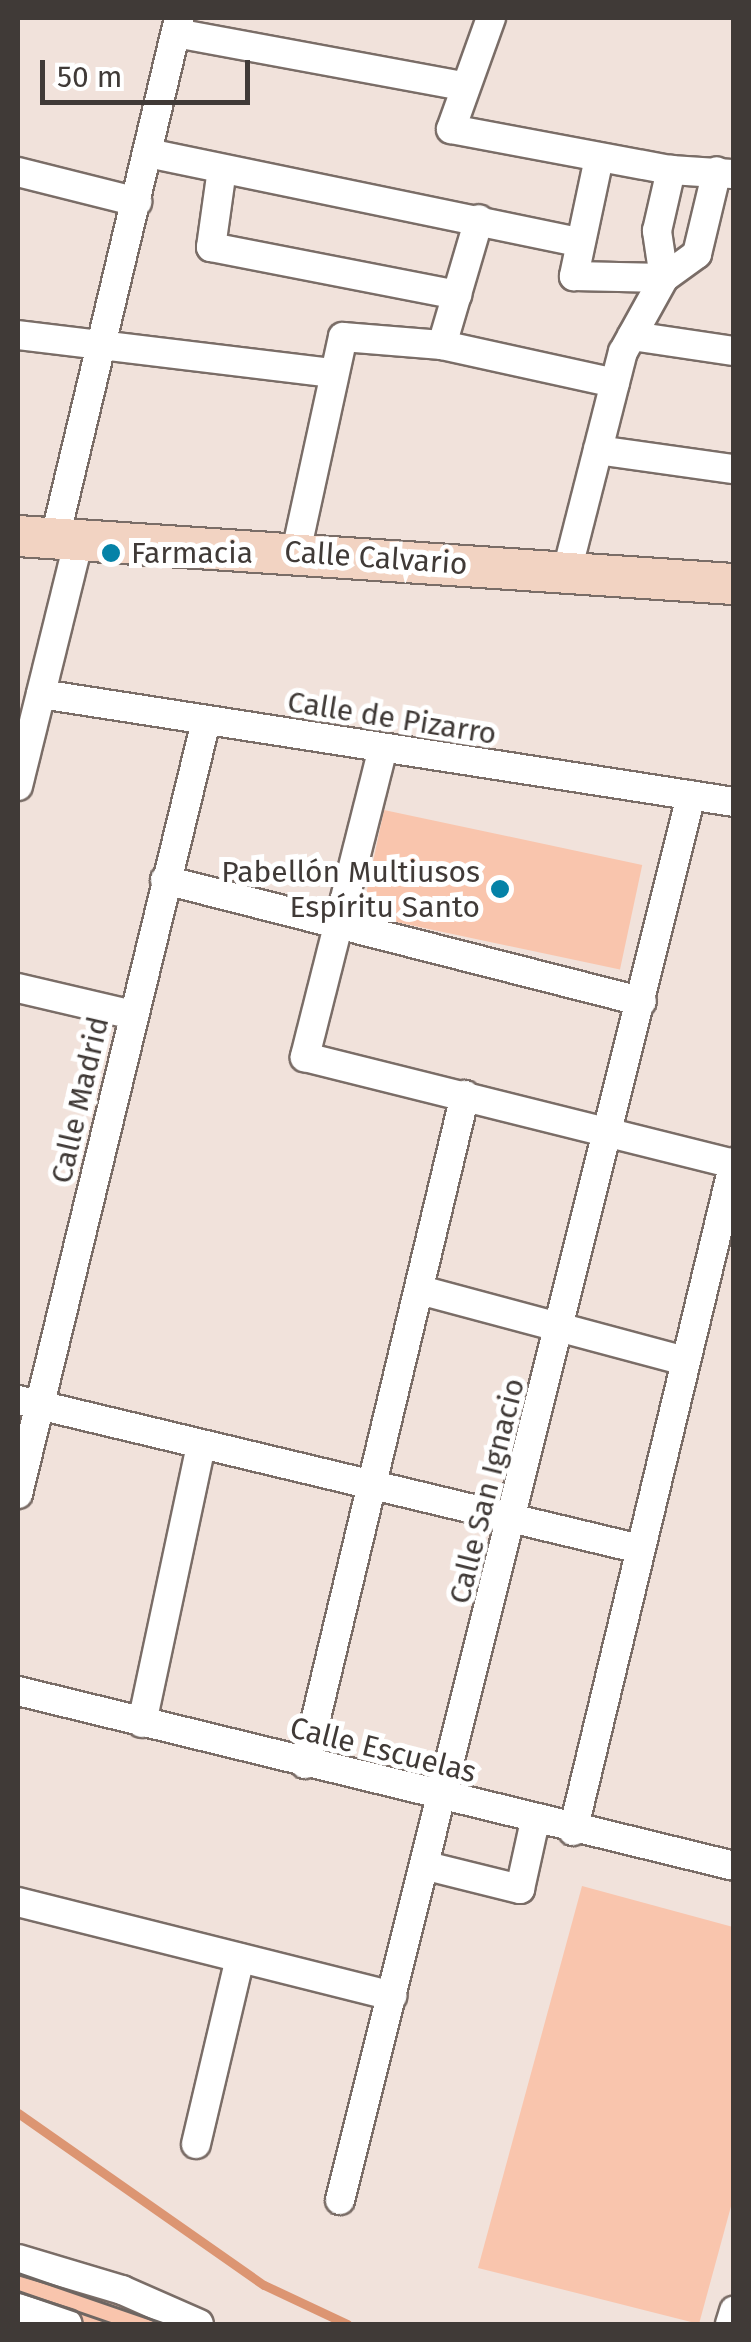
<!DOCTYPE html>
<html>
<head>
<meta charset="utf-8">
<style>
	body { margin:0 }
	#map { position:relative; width:751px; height:2342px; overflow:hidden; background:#f1e2db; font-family:"Fira Sans",sans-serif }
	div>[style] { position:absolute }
	.green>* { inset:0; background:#f9c5ad; transform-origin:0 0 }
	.stream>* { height:9px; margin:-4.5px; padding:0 4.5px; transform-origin:4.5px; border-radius:4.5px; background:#dc9572 }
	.roads { filter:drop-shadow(2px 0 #7a6d67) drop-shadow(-2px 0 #7a6d67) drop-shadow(0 2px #7a6d67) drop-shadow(0 -2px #7a6d67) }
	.street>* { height:28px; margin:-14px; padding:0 14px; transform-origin:14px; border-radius:14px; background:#fff }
	.secondary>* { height:40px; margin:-20px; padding:0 20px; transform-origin:20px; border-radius:20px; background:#f2d3c2 }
	.tram>* { height:2.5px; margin:-1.25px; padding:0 1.25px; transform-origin:1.25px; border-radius:1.25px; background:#6e6662 }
	.dots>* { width:28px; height:28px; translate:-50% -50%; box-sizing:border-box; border:5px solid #fff; border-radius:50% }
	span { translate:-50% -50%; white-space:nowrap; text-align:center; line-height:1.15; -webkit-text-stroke:10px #fff; paint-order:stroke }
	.poi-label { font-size:30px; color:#403a37 }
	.left { translate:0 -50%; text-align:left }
	.right { translate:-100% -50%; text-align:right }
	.street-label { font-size:30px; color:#403a37 }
	.frame { position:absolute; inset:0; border:20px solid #403a37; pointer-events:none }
	.scale { position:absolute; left:40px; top:60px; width:210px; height:45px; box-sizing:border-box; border:5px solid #403a37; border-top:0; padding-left:12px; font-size:30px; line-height:35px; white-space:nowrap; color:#403a37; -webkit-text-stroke:8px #fff; paint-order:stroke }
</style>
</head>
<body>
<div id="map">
	<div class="green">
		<div style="left:384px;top:810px;width:264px;height:107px;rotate:12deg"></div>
		<div style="clip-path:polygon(582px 1886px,733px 1927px,733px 2199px,699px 2324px,478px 2268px)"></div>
		<div style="clip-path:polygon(18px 2265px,183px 2324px,90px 2324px,18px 2300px)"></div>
	</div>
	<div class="stream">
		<div style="left:18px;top:2113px;width:300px;rotate:35deg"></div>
		<div style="left:264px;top:2285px;width:92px;rotate:25.2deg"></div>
	</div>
	<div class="roads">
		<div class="street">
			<div style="left:491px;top:18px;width:118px;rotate:109.8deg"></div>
			<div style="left:451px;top:129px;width:224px;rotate:10.6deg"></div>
			<div style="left:671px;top:170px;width:61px;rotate:3.8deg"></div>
			<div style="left:176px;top:33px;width:291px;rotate:10.5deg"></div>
			<div style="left:148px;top:153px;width:439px;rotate:11.7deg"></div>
			<div style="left:599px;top:158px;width:121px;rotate:102deg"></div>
			<div style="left:574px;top:276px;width:90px;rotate:1.3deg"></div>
			<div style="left:664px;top:278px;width:48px;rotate:-98.5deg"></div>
			<div style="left:657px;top:231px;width:63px;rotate:-77.1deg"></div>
			<div style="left:222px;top:169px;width:79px;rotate:98deg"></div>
			<div style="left:211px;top:247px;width:251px;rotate:11deg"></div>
			<div style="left:18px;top:172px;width:123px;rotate:14.1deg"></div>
			<div style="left:18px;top:335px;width:318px;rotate:6.9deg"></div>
			<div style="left:632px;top:336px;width:103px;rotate:8.4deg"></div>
			<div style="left:442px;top:345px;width:131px;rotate:-73.6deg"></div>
			<div style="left:598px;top:450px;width:137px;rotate:8deg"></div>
			<div style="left:55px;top:538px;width:535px;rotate:-76.59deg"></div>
			<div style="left:296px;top:552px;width:220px;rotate:-77.7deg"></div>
			<div style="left:343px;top:337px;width:99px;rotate:4.6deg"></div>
			<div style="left:442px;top:345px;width:177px;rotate:12.4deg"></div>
			<div style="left:567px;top:571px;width:226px;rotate:-75.7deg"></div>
			<div style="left:623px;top:352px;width:85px;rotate:-61deg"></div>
			<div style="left:664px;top:278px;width:41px;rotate:-36deg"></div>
			<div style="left:697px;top:254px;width:85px;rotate:-76.5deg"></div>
			<div style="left:41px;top:694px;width:701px;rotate:8.86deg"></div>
			<div style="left:382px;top:752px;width:315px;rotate:104.2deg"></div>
			<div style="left:305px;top:1057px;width:441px;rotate:14deg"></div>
			<div style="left:18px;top:786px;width:253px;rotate:-76.1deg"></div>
			<div style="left:165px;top:880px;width:492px;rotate:14.3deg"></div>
			<div style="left:18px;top:988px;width:118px;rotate:13.2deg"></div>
			<div style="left:420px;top:1290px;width:274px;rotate:15deg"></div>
			<div style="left:18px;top:1400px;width:640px;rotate:13.47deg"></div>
			<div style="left:18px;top:1494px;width:796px;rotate:-76.33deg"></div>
			<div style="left:18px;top:1691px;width:737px;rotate:13.73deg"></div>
			<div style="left:142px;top:1723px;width:283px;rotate:-78deg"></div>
			<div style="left:305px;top:1764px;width:688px;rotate:-76.55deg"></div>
			<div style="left:573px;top:1831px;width:688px;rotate:-76.47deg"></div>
			<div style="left:427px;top:1866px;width:96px;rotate:13.9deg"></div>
			<div style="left:520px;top:1889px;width:70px;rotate:-77.6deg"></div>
			<div style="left:18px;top:1902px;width:386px;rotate:14.1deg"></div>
			<div style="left:196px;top:2144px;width:191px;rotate:-76.7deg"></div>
			<div style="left:340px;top:2200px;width:1448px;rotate:-75.97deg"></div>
			<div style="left:18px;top:2259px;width:109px;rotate:16.6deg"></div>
			<div style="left:122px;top:2290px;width:84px;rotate:23.8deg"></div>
			<div style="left:18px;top:2308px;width:52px;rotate:17.7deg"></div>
			<div style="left:730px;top:2324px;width:14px;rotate:-73deg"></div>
		</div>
		<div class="secondary">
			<div style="left:18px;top:536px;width:718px;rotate:3.84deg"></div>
		</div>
	</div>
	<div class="tram">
		<div style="left:18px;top:2273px;width:156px;rotate:19.1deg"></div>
		<div style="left:18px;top:2291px;width:102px;rotate:19deg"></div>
	</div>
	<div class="dots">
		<div style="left:111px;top:553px;background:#0582a7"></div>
		<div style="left:500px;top:889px;background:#0582a7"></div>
	</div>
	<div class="poi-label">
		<span class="left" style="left:131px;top:553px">Farmacia</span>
		<span class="right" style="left:480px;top:889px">Pabellón Multiusos<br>Espíritu Santo</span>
	</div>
	<div class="street-label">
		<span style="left:376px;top:558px;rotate:4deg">Calle Calvario</span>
		<span style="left:392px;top:718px;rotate:9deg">Calle de Pizarro</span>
		<span style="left:80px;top:1100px;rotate:-77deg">Calle Madrid</span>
		<span style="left:487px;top:1491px;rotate:-76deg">Calle San Ignacio</span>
		<span style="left:383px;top:1750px;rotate:14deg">Calle Escuelas</span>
	</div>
	<div class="frame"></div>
	<div class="scale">50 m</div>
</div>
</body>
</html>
